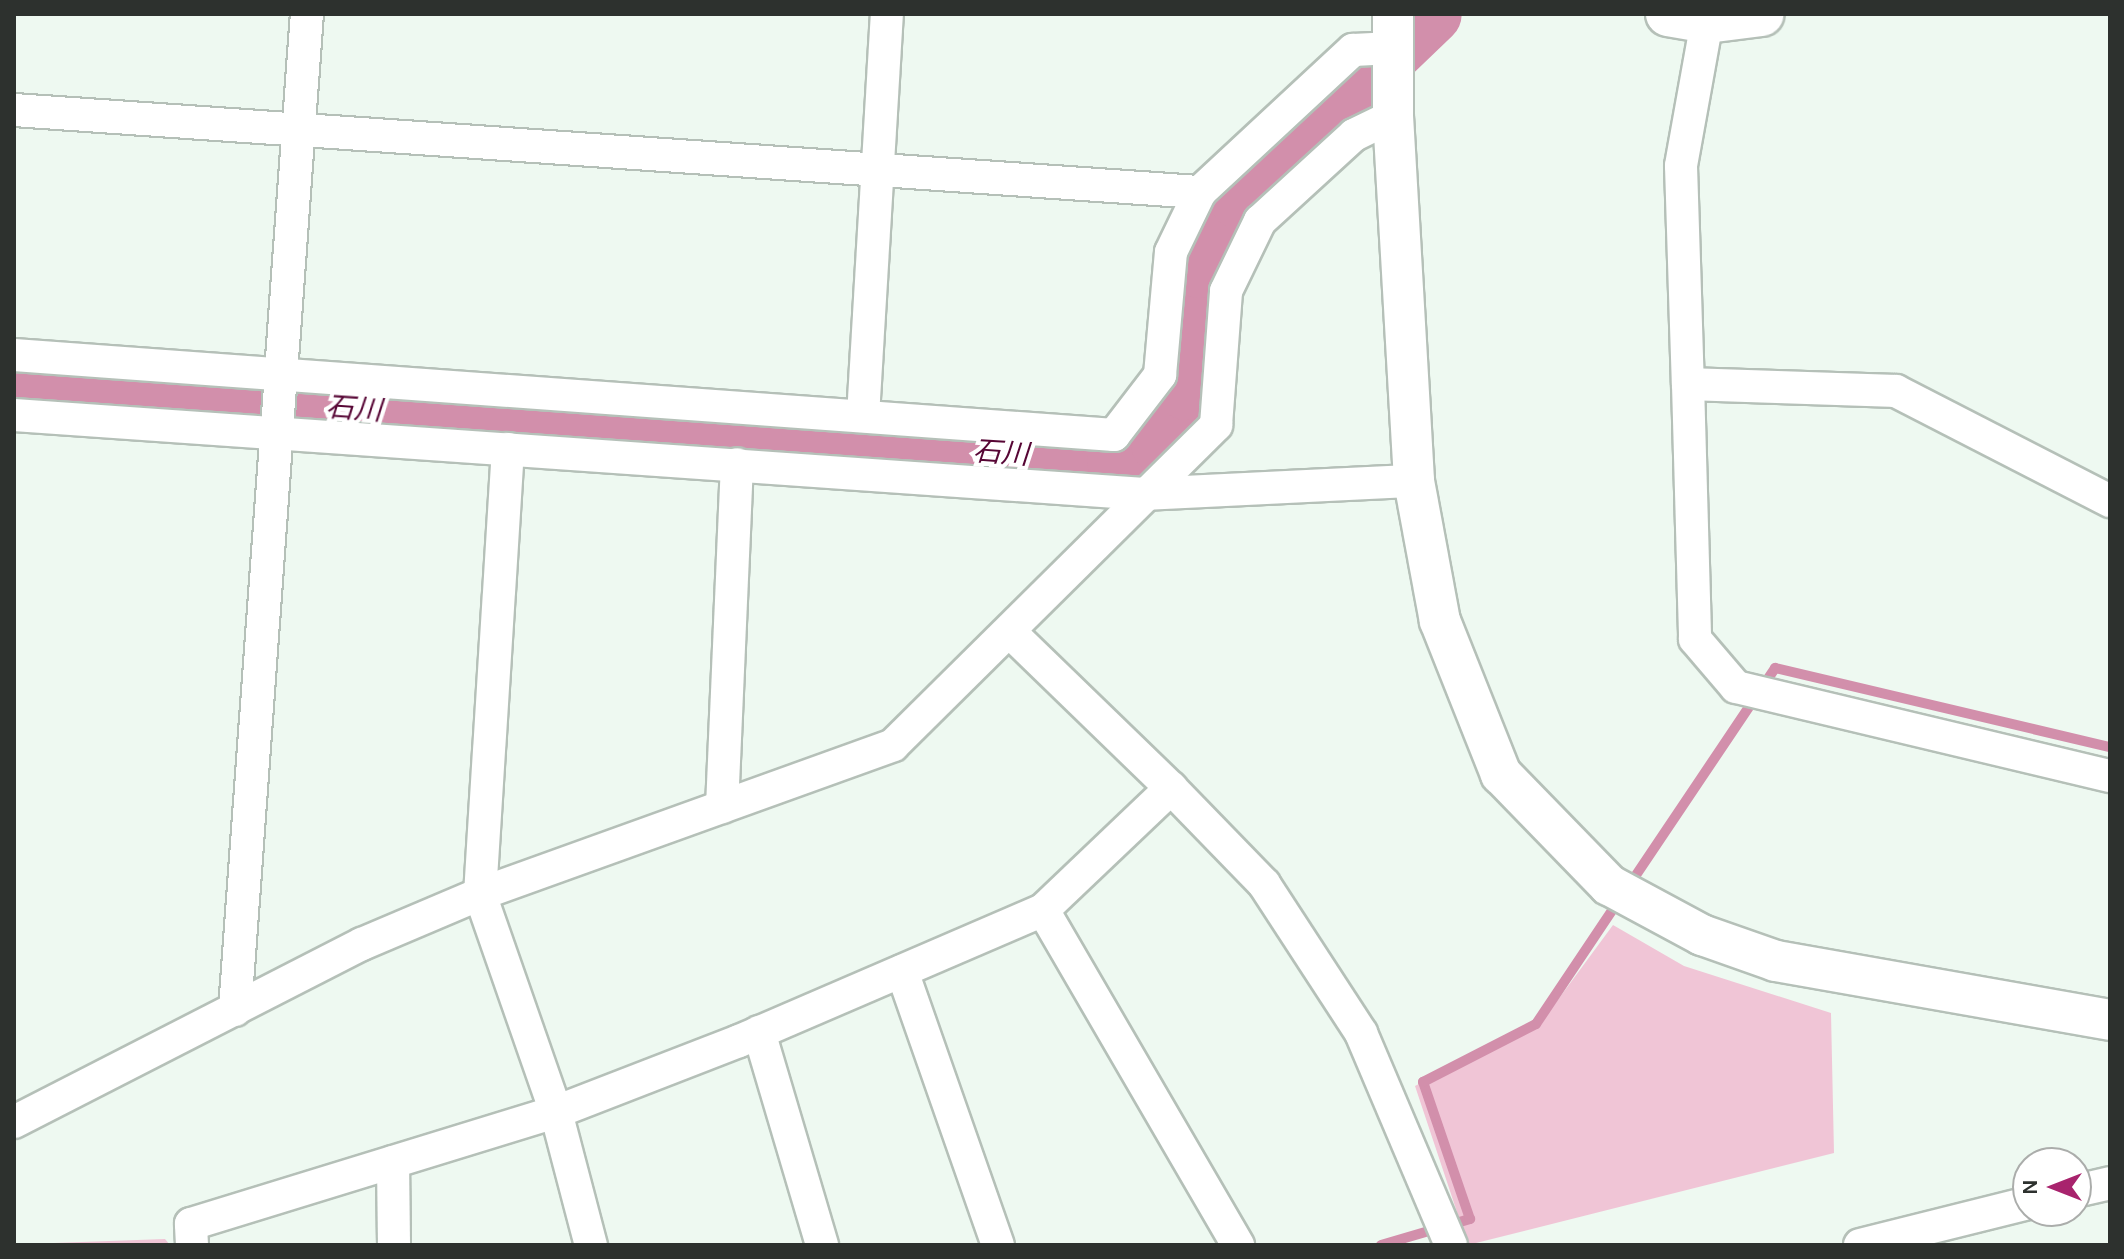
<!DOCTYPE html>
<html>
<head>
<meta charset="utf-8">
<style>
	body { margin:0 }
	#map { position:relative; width:2124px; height:1259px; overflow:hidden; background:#eef9f1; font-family:Karla,"Noto Sans JP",sans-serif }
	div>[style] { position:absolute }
	.green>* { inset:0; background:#f0c5d6 }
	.stream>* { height:10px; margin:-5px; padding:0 5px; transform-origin:5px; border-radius:5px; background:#d28fab }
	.river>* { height:60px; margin:-30px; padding:0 30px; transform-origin:30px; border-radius:30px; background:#d28fab }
	.roads { filter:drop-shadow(2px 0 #b5c0b8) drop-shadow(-2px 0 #b5c0b8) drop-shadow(0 2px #b5c0b8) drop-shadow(0 -2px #b5c0b8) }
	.minor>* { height:32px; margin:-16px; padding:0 16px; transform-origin:16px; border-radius:16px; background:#fff }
	.tertiary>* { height:40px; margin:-20px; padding:0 20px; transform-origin:20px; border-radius:20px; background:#fff }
	.secondary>* { height:44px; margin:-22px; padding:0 22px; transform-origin:22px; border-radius:22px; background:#fff }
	span { translate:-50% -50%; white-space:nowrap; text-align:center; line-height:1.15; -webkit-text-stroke:8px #fff; paint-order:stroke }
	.water-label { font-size:28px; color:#570635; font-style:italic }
	.frame { position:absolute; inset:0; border:16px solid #2d312e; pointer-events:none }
	.north { position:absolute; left:2012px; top:1147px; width:80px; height:80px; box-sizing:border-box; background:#fff; border:2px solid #abadab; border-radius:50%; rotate:270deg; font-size:22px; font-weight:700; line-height:32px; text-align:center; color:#2d312e }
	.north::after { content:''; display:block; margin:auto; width:28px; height:36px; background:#a8236d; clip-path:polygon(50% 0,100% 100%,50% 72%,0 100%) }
</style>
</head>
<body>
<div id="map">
	<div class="green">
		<div style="clip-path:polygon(1613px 925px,1684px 966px,1831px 1013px,1834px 1153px,1468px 1245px,1415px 1086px,1543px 1020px)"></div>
		<div style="clip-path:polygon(165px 1239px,170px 1245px,25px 1245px,26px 1244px)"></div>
	</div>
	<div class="stream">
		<div style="left:1628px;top:887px;width:264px;rotate:-56.1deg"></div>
		<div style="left:1775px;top:668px;width:344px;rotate:13.3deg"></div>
		<div style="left:1381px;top:1245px;width:93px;rotate:-16.3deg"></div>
		<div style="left:1470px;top:1219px;width:145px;rotate:-108.9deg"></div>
		<div style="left:1423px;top:1082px;width:127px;rotate:-27.2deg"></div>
		<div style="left:1536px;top:1024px;width:149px;rotate:-56.2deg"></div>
	</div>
	<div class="river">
		<div style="left:14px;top:386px;width:236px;rotate:3.9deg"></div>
		<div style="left:309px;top:406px;width:810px;rotate:3.89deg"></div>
		<div style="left:1117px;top:461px;width:47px;rotate:-21.1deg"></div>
		<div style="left:1161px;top:444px;width:60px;rotate:-65.2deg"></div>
		<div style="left:1186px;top:390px;width:123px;rotate:-83.9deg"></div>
		<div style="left:1199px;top:268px;width:80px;rotate:-59.9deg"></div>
		<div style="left:1239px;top:199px;width:267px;rotate:-43.8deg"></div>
	</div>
	<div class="roads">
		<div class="minor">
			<div style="left:1707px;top:21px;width:147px;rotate:100.2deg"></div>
			<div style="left:1681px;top:166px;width:218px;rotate:88.2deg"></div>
			<div style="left:1688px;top:384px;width:208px;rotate:1.9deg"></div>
			<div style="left:1896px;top:391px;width:241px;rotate:27.2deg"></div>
			<div style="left:14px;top:110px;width:1189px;rotate:3.96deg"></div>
			<div style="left:14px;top:355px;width:1103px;rotate:4.16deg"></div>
			<div style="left:1114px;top:435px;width:76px;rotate:-52.5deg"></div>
			<div style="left:1160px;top:375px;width:123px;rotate:-84.9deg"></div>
			<div style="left:1171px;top:252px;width:67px;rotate:-64.2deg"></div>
			<div style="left:1200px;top:192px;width:209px;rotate:-42.9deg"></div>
			<div style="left:1353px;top:50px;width:40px;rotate:-2.9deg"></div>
			<div style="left:1688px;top:384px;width:255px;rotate:88.4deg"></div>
			<div style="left:1695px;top:639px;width:63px;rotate:49.5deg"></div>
			<div style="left:1736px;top:687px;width:384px;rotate:13.4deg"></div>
			<div style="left:14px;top:415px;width:1133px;rotate:4deg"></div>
			<div style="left:1144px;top:494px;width:270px;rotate:-2.8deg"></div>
			<div style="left:863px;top:416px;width:403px;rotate:-86.6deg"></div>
			<div style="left:508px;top:449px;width:446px;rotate:93.6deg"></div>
			<div style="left:480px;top:894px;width:231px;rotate:70.8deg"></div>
			<div style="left:556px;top:1112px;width:138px;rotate:75.3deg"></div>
			<div style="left:1010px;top:632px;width:224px;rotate:44.1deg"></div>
			<div style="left:1171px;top:788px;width:134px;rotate:45.9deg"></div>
			<div style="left:1264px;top:884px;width:178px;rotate:56.9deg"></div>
			<div style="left:1361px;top:1033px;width:230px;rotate:67deg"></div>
			<div style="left:722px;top:807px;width:343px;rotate:-87.5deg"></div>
			<div style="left:1043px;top:910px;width:388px;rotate:59.8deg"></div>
			<div style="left:902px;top:971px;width:290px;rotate:70.7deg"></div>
			<div style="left:235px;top:1010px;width:999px;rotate:-85.87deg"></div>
			<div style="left:759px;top:1032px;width:222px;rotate:73.5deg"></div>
			<div style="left:14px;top:1122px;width:391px;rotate:-27.1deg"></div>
			<div style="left:362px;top:944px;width:128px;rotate:-23deg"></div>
			<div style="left:480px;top:894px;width:439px;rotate:-19.8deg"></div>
			<div style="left:893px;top:745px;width:455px;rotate:-44.7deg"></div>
			<div style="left:1216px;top:425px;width:134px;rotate:-85.7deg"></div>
			<div style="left:1226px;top:291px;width:78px;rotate:-64.1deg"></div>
			<div style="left:1260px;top:221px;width:127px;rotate:-42.5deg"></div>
			<div style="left:1354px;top:135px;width:43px;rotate:-26deg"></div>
			<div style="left:393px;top:1162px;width:83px;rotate:89.3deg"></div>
			<div style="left:2076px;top:1191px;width:35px;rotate:-13deg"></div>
			<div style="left:192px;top:1245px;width:21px;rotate:-93deg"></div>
			<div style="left:191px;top:1224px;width:382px;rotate:-17.1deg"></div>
			<div style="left:556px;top:1112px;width:196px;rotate:-21.2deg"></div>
			<div style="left:739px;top:1041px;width:331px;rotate:-23.3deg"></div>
			<div style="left:1043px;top:910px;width:177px;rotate:-43.6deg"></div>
			<div style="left:1860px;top:1245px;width:173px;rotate:-14deg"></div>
		</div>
		<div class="tertiary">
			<div style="left:1393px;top:14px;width:102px;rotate:90deg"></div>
			<div style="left:1393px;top:116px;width:366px;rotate:86.7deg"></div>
			<div style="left:1414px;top:481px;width:142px;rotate:79.5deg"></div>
			<div style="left:1440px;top:621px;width:165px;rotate:68.3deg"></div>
			<div style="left:1501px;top:774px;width:155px;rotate:45.8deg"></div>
			<div style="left:1609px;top:885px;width:106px;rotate:28.3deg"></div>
			<div style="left:1702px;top:935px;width:78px;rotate:19.4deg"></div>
			<div style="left:1776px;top:961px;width:339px;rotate:10deg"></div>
		</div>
		<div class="secondary">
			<div style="left:1668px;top:14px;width:40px;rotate:10deg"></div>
			<div style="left:1707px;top:21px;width:55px;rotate:-7.3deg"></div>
		</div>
	</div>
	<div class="water-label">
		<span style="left:354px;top:409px;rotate:4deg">石川</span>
		<span style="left:1001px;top:453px;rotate:4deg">石川</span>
	</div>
	<div class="frame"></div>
	<div class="north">N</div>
</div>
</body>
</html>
